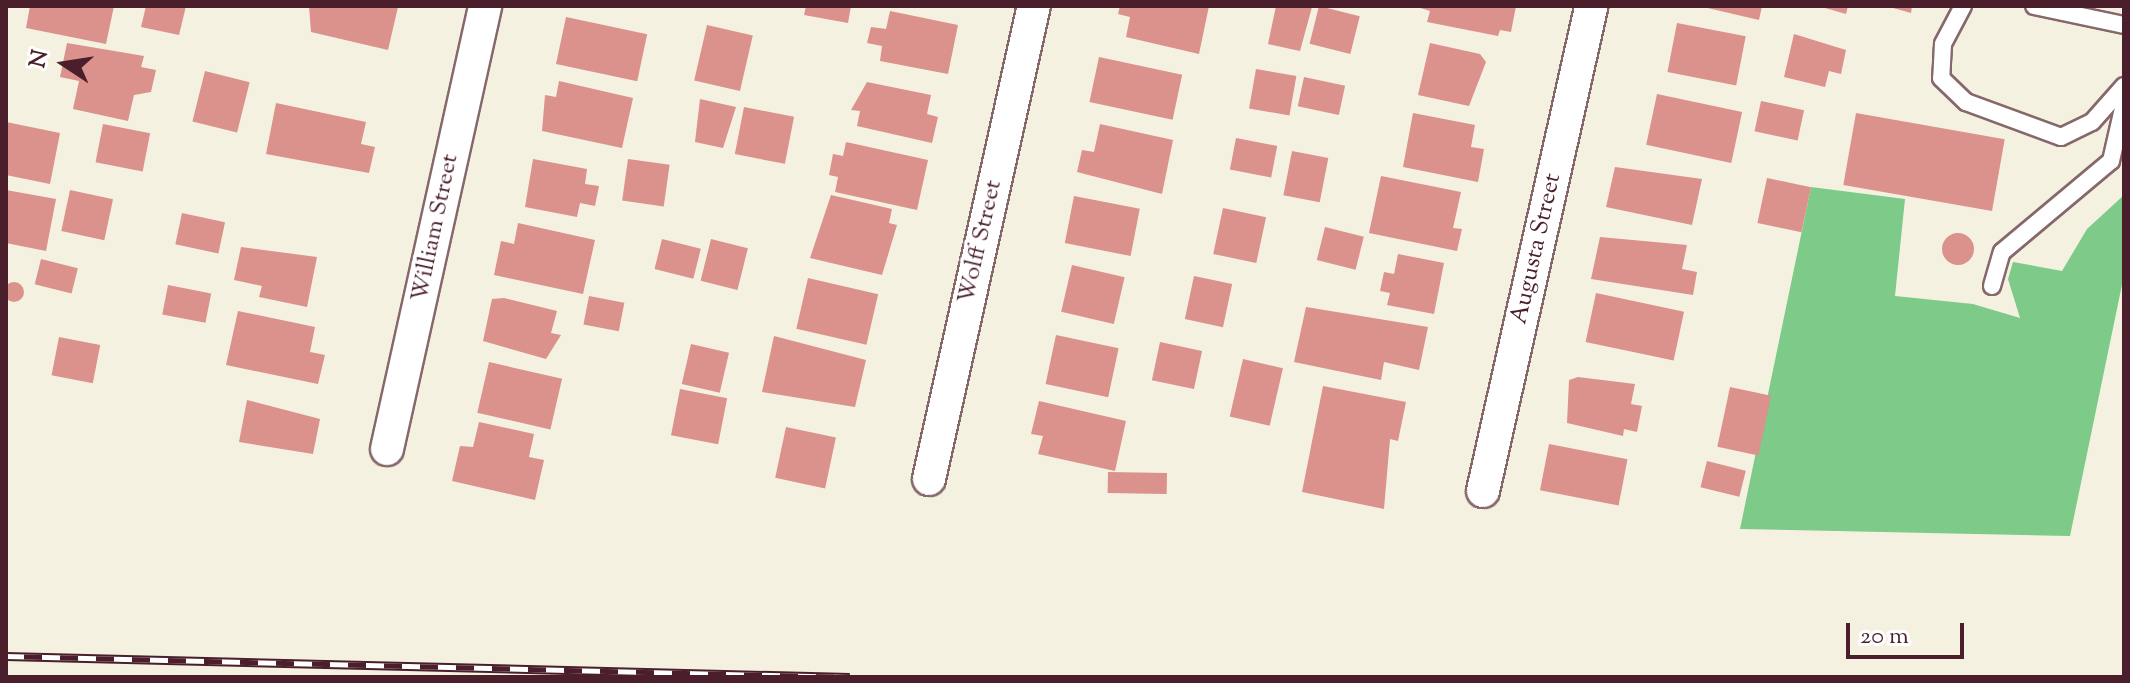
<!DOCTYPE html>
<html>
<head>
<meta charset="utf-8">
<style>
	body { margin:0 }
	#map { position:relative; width:2130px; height:683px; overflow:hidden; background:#f5f1e1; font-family:"Sorts Mill Goudy",serif }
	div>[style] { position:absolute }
	.green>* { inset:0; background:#7dca89 }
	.building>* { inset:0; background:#db918c; transform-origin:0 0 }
	.round { border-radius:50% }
	.roads { filter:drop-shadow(2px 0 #86686b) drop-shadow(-2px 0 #86686b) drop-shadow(0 2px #86686b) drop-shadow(0 -2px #86686b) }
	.lane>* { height:16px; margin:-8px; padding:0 8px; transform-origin:8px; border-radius:8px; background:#fff }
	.street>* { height:32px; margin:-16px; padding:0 16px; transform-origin:16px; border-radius:16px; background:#fff }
	.rail>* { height:9px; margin-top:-4.5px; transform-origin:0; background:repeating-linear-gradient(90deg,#fff 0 18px,#4a1f2b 0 36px); box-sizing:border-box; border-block:2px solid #4a1f2b }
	span { translate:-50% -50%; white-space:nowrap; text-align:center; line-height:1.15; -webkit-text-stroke:7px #fff; paint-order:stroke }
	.street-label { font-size:24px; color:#4a1f2b }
	.frame { position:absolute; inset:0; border:8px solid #4a1f2b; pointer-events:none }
	.north { position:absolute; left:24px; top:24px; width:80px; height:80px; -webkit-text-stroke:6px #fff; paint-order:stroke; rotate:282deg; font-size:22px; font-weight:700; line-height:32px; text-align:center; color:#4a1f2b }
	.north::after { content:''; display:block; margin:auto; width:28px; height:36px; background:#4a1f2b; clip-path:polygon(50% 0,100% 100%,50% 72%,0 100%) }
	.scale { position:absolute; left:1846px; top:623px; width:118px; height:36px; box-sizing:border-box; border:4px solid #4a1f2b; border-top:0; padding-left:10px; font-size:24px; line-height:28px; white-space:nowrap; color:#4a1f2b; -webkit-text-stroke:6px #fff; paint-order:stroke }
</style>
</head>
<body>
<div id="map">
	<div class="green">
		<div style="clip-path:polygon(1811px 187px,1905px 199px,1895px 296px,1973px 304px,2020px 318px,2008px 279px,2013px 262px,2062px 271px,2087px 229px,2124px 195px,2124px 275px,2070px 536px,1740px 529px)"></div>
	</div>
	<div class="building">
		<div style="clip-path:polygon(30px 6px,114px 6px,106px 44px,26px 28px)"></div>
		<div style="clip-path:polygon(146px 6px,186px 6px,179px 35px,141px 27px)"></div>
		<div style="clip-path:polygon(309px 6px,398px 7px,388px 50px,311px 32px)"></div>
		<div style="clip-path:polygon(806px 6px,851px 6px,848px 23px,804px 15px)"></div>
		<div style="clip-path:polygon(1120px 6px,1209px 6px,1199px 54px,1126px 37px,1130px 17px,1118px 14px)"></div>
		<div style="clip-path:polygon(1276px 6px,1312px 7px,1300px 51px,1268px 44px)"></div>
		<div style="left:1319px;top:6px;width:42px;height:39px;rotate:14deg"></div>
		<div style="clip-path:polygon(1414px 6px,1516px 6px,1511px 32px,1500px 30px,1498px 36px,1427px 22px,1430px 11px)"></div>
		<div style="clip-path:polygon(1699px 6px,1762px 6px,1759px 20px)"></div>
		<div style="clip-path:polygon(1818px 6px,1848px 6px,1846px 14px)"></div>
		<div style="clip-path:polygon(1886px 6px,1912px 6px,1911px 13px)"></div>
		<div style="clip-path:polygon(890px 11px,958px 25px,948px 74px,880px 61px,882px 46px,867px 43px,871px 27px,886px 29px)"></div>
		<div style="left:566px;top:17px;width:83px;height:48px;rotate:12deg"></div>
		<div style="left:1677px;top:23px;width:70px;height:50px;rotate:11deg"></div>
		<div style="left:707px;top:25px;width:47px;height:57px;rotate:13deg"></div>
		<div style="clip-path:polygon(1794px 34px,1846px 50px,1841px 74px,1829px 71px,1825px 87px,1784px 77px)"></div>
		<div style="clip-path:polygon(67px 43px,144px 56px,141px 67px,156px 70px,151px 92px,134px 95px,128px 121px,73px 109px,79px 81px,60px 77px)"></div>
		<div style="clip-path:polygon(1430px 43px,1480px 54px,1486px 62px,1469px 106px,1418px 95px)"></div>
		<div style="left:1099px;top:57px;width:85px;height:46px;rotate:12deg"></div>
		<div style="left:1256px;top:69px;width:41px;height:40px;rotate:10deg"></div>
		<div style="left:205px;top:71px;width:46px;height:52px;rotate:14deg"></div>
		<div style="left:1304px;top:77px;width:42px;height:30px;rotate:12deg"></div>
		<div style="clip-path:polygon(559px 81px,633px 98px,622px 148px,542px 131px,545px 95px,556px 97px)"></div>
		<div style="clip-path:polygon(867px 82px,931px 95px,927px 114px,938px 117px,932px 143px,857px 126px,860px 111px,851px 110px)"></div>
		<div style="left:1657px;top:94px;width:87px;height:52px;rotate:12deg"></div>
		<div style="clip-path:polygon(700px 99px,736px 107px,723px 148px,695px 142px)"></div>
		<div style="left:1761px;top:101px;width:44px;height:31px;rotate:12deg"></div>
		<div style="clip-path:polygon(276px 103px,366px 122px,361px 144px,375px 147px,369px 173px,266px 154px)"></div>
		<div style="left:744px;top:107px;width:51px;height:48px;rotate:11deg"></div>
		<div style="clip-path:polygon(1413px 113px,1475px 125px,1471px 147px,1484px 149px,1478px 182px,1403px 167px)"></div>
		<div style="left:1856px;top:113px;width:151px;height:73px;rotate:10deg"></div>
		<div style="clip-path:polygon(6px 122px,60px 133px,50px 184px,6px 175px)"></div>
		<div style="left:103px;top:124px;width:48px;height:39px;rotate:11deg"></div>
		<div style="clip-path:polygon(1100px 124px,1173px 140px,1162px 194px,1077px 172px,1082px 150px,1094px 152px)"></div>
		<div style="left:1236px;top:138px;width:42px;height:32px;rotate:11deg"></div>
		<div style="clip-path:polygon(846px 142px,928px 160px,917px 210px,835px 192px,838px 177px,829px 175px,833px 154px,843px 156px)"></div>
		<div style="left:1292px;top:151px;width:37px;height:45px;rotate:11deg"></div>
		<div style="clip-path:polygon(533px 159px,587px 169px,585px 184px,599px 186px,595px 206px,580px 203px,577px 217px,525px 207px)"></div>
		<div style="left:628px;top:159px;width:42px;height:42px;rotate:8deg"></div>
		<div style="clip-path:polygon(1615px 167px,1702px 179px,1692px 225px,1606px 207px)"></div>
		<div style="clip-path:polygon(1381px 176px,1461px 192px,1453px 228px,1462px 229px,1457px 251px,1369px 233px)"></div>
		<div style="left:1767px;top:178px;width:45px;height:46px;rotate:12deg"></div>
		<div style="clip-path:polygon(6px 190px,56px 199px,46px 251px,6px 243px)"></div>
		<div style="left:70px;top:190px;width:44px;height:42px;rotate:12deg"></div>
		<div style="clip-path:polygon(831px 195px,892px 209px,889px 223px,897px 225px,882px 275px,810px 258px)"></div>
		<div style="left:1074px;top:196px;width:67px;height:48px;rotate:11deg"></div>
		<div style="left:1223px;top:208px;width:44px;height:47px;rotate:12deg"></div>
		<div style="left:182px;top:213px;width:44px;height:32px;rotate:12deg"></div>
		<div style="clip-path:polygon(518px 223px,595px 240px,583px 294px,494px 275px,501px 241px,514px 244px)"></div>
		<div style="left:1325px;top:227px;width:40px;height:34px;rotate:14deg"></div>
		<div class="round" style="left:1942px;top:233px;width:32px;height:32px"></div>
		<div style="clip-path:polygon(1600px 237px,1687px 245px,1682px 269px,1697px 272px,1693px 295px,1591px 279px)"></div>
		<div style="left:662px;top:239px;width:40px;height:31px;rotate:14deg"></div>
		<div style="left:711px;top:239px;width:38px;height:43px;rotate:14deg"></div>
		<div style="clip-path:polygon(241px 247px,317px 257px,307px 307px,259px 297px,262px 286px,234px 280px)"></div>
		<div style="clip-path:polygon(1398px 254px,1444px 263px,1434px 314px,1387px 305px,1390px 293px,1380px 291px,1384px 272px,1394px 274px)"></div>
		<div style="left:41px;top:259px;width:38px;height:26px;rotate:14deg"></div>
		<div style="left:1072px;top:265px;width:54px;height:48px;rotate:13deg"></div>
		<div style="left:1194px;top:276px;width:39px;height:44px;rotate:12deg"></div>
		<div style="left:808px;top:278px;width:72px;height:52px;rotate:13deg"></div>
		<div class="round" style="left:4px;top:282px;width:20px;height:20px"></div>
		<div style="left:168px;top:285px;width:44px;height:30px;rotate:11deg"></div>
		<div style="left:1596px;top:293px;width:90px;height:50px;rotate:12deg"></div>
		<div style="left:589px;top:296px;width:36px;height:29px;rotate:11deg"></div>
		<div style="clip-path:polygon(504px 298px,557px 311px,551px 333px,561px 335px,546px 359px,483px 341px,492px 299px)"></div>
		<div style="clip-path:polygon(1306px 307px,1428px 327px,1419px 370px,1384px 362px,1381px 380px,1294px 362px)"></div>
		<div style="clip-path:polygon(238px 311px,315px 327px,310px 352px,325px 355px,318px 384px,226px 365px)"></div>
		<div style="left:1056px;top:335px;width:64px;height:50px;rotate:12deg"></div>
		<div style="clip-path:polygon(774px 336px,866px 360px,855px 407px,762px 392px)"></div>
		<div style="left:59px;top:337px;width:42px;height:39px;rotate:11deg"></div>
		<div style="left:1160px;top:342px;width:43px;height:39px;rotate:12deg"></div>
		<div style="left:691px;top:344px;width:39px;height:41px;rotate:13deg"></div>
		<div style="left:1243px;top:359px;width:41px;height:59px;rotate:13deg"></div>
		<div style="left:489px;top:362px;width:75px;height:52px;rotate:13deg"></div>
		<div style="clip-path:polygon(1578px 377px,1635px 384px,1631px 404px,1642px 406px,1637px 432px,1624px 429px,1623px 436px,1567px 423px,1569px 380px)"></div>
		<div style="clip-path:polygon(1323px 386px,1406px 402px,1398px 441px,1390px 439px,1384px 509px,1302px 492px)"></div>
		<div style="left:1730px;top:387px;width:42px;height:61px;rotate:12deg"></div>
		<div style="left:680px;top:389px;width:48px;height:47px;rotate:11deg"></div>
		<div style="clip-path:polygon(247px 400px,320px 419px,313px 454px,239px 442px)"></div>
		<div style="clip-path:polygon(1039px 401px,1126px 421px,1115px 471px,1038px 454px,1043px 436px,1031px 434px)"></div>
		<div style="clip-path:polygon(479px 422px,534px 434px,529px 457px,544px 460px,535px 500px,452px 481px,460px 446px,473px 447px)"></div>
		<div style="left:786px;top:427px;width:51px;height:52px;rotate:12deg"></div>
		<div style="left:1549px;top:444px;width:80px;height:47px;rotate:11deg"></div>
		<div style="left:1707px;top:461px;width:40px;height:27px;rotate:14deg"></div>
		<div style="left:1108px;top:472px;width:59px;height:21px;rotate:1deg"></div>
	</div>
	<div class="roads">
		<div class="lane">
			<div style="left:1963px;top:6px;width:43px;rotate:117.8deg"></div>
			<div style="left:1943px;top:44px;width:34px;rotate:93deg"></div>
			<div style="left:1941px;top:78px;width:35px;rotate:44deg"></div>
			<div style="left:1966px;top:102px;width:101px;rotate:20.2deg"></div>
			<div style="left:2061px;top:137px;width:34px;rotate:-26deg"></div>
			<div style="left:2092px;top:122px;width:48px;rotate:-48.4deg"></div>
			<div style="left:2034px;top:6px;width:92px;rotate:11.9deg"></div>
			<div style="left:1992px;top:286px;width:35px;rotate:-74deg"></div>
			<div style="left:2002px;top:252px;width:142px;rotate:-39.9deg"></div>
			<div style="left:2111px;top:161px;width:58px;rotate:-77.2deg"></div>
		</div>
		<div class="street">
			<div style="left:387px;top:449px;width:454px;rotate:-77.5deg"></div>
			<div style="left:929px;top:479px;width:485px;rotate:-77.5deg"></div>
			<div style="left:1483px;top:491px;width:497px;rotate:-77.4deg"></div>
		</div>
	</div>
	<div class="rail">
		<div style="left:6px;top:656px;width:844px;rotate:1.43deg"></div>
	</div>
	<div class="street-label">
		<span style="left:436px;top:228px;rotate:-78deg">William Street</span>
		<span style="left:981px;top:242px;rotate:-77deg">Wolff Street</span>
		<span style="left:1537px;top:249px;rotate:-77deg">Augusta Street</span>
	</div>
	<div class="frame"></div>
	<div class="north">N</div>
	<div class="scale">20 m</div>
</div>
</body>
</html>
